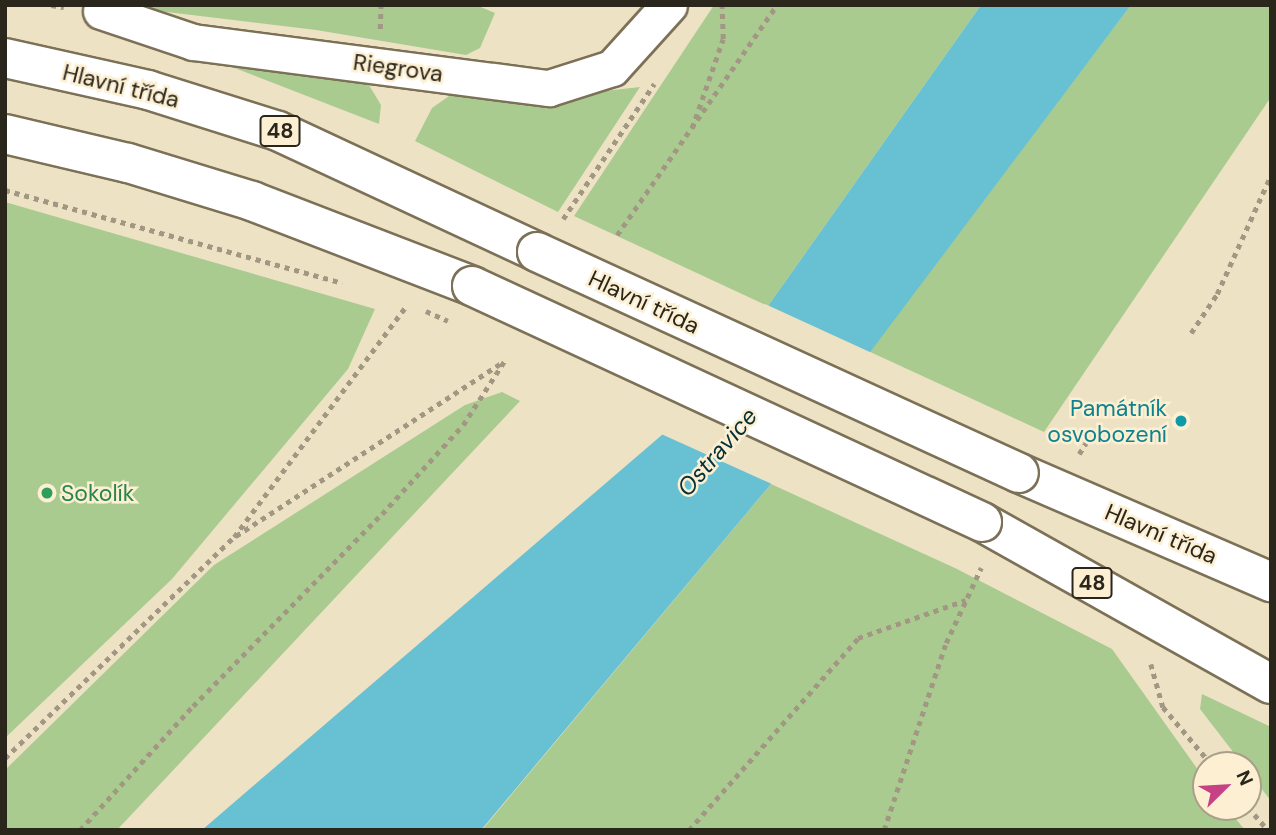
<!DOCTYPE html>
<html>
<head>
<meta charset="utf-8">
<style>
	body { margin:0 }
	#map { position:relative; width:1276px; height:835px; overflow:hidden; background:#eee2c5; font-family:"DM Sans",sans-serif }
	div>[style] { position:absolute }
	.green>* { inset:0; background:#aacb90 }
	.water>* { inset:0; background:#68c1d2 }
	.pier>* { inset:0; background:#eee2c5 }
	.path>* { height:4.5px; margin-top:-2.25px; transform-origin:0; background:repeating-linear-gradient(90deg,#a19782 0 5px,transparent 0 10px) }
	.roads { filter:drop-shadow(2px 0 #7c7157) drop-shadow(-2px 0 #7c7157) drop-shadow(0 2px #7c7157) drop-shadow(0 -2px #7c7157) }
	.minor>* { height:35px; margin:-17.5px; padding:0 17.5px; transform-origin:17.5px; border-radius:17.5px; background:#fff }
	.primary>* { height:38px; margin:-19px; padding:0 19px; transform-origin:19px; border-radius:19px; background:#fff }
	.path-bridge>* { height:4.5px; margin-top:-2.25px; transform-origin:0; background:repeating-linear-gradient(90deg,#a19782 0 5px,transparent 0 10px) }
	.bridges { filter:drop-shadow(2px 0 #7c7157) drop-shadow(-2px 0 #7c7157) drop-shadow(0 2px #7c7157) drop-shadow(0 -2px #7c7157) }
	.primary-bridge>* { height:38px; margin:-19px; padding:0 19px; transform-origin:19px; border-radius:19px; background:#fff }
	.dots>* { width:19px; height:19px; translate:-50% -50%; box-sizing:border-box; border:4px solid #fcefd2; border-radius:50% }
	span { translate:-50% -50%; white-space:nowrap; text-align:center; line-height:1.15; -webkit-text-stroke:5px #fcefd2; paint-order:stroke }
	.shield-label span { padding:2px 5px; background:#fcefd2; border:2px solid; border-radius:5px; -webkit-text-stroke-width:0 }
	.shield-label { font-size:21px; color:#2b261c; font-weight:700 }
	.street-label { font-size:23px; color:#2b261c }
	.culture-label { font-size:23px; color:#0d838f }
	.right { translate:-100% -50%; text-align:right }
	.leisure-label { font-size:23px; color:#27864d }
	.left { translate:0 -50%; text-align:left }
	.water-label { font-size:24px; color:#043038; font-style:italic }
	.frame { position:absolute; inset:0; border:7px solid #2b261c; pointer-events:none }
	.north { position:absolute; left:1192px; top:751px; width:70px; height:70px; box-sizing:border-box; background:#fcefd2; border:2px solid #a89f89; border-radius:50%; rotate:66deg; font-size:19px; font-weight:700; line-height:28px; text-align:center; color:#2b261c }
	.north::after { content:''; display:block; margin:auto; width:24px; height:32px; background:#c64285; clip-path:polygon(50% 0,100% 100%,50% 72%,0 100%) }
</style>
</head>
<body>
<div id="map">
	<div class="green">
		<div style="clip-path:polygon(109px 5px,476px 5px,495px 13px,480px 48px,466px 55px,316px 30px)"></div>
		<div style="clip-path:polygon(714px 5px,981px 5px,768px 306px,574px 216px)"></div>
		<div style="clip-path:polygon(1131px 5px,1271px 5px,1271px 97px,1044px 432px,868px 351px)"></div>
		<div style="clip-path:polygon(186px 49px,366px 80px,381px 105px,379px 124px)"></div>
		<div style="clip-path:polygon(640px 87px,558px 212px,415px 141px,432px 108px,452px 94px,560px 96px)"></div>
		<div style="clip-path:polygon(5px 202px,375px 309px,348px 369px,172px 579px,5px 738px)"></div>
		<div style="clip-path:polygon(502px 392px,520px 401px,117px 830px,5px 830px,5px 770px,214px 565px,465px 405px)"></div>
		<div style="clip-path:polygon(771px 484px,955px 568px,1112px 649px,1206px 781px,1206px 807px,1226px 807px,1245px 830px,482px 830px)"></div>
		<div style="clip-path:polygon(1202px 694px,1271px 727px,1271px 801px,1200px 709px)"></div>
	</div>
	<div class="water">
		<div style="clip-path:polygon(981px 5px,1131px 5px,771px 484px,487px 823px,481px 830px,202px 830px,663px 434px,768px 306px)"></div>
	</div>
	<div class="pier">
		<div style="clip-path:polygon(765px 304px,872px 353px,774px 485px,659px 433px)"></div>
	</div>
	<div class="path">
		<div style="left:51px;top:5px;width:13px;rotate:9deg"></div>
		<div style="left:380px;top:29px;width:24px;rotate:-88deg"></div>
		<div style="left:692px;top:128px;width:94px;rotate:-70.8deg"></div>
		<div style="left:723px;top:39px;width:34px;rotate:-92deg"></div>
		<div style="left:5px;top:190px;width:350px;rotate:15.4deg"></div>
		<div style="left:563px;top:219px;width:163px;rotate:-56deg"></div>
		<div style="left:617px;top:235px;width:280px;rotate:-55.2deg"></div>
		<div style="left:1191px;top:333px;width:47px;rotate:-56.3deg"></div>
		<div style="left:1217px;top:294px;width:131px;rotate:-65.6deg"></div>
		<div style="left:1079px;top:454px;width:13px;rotate:-58deg"></div>
		<div style="left:236px;top:536px;width:316px;rotate:-33.1deg"></div>
		<div style="left:1151px;top:664px;width:45px;rotate:74.4deg"></div>
		<div style="left:1163px;top:707px;width:76px;rotate:49.8deg"></div>
		<div style="left:5px;top:758px;width:318px;rotate:-44deg"></div>
		<div style="left:234px;top:537px;width:289px;rotate:-53.3deg"></div>
		<div style="left:1248px;top:807px;width:30px;rotate:49deg"></div>
		<div style="left:80px;top:830px;width:168px;rotate:-47.7deg"></div>
		<div style="left:193px;top:706px;width:269px;rotate:-45.5deg"></div>
		<div style="left:382px;top:514px;width:120px;rotate:-47.7deg"></div>
		<div style="left:463px;top:425px;width:77px;rotate:-57.1deg"></div>
		<div style="left:689px;top:830px;width:256px;rotate:-48.6deg"></div>
		<div style="left:858px;top:638px;width:114px;rotate:-19.4deg"></div>
		<div style="left:884px;top:830px;width:197px;rotate:-71.7deg"></div>
		<div style="left:946px;top:643px;width:83px;rotate:-65deg"></div>
	</div>
	<div class="roads">
		<div class="minor">
			<div style="left:101px;top:11px;width:97px;rotate:18.6deg"></div>
			<div style="left:193px;top:42px;width:359px;rotate:7.4deg"></div>
			<div style="left:549px;top:88px;width:66px;rotate:-17.6deg"></div>
			<div style="left:612px;top:68px;width:85px;rotate:-47.9deg"></div>
		</div>
		<div class="primary">
			<div style="left:5px;top:58px;width:147px;rotate:12.6deg"></div>
			<div style="left:148px;top:90px;width:136px;rotate:17.5deg"></div>
			<div style="left:278px;top:131px;width:286px;rotate:25deg"></div>
			<div style="left:5px;top:134px;width:126px;rotate:13.3deg"></div>
			<div style="left:128px;top:163px;width:130px;rotate:17deg"></div>
			<div style="left:252px;top:201px;width:236px;rotate:21.1deg"></div>
			<div style="left:1019px;top:473px;width:275px;rotate:23.4deg"></div>
			<div style="left:982px;top:522px;width:331px;rotate:29.3deg"></div>
		</div>
	</div>
	<div class="path-bridge">
		<div style="left:426px;top:311px;width:24px;rotate:24deg"></div>
	</div>
	<div class="bridges">
		<div class="primary-bridge">
			<div style="left:537px;top:252px;width:530px;rotate:24.63deg"></div>
			<div style="left:472px;top:286px;width:562px;rotate:24.83deg"></div>
		</div>
	</div>
	<div class="dots">
		<div style="left:1181px;top:421px;background:#0f9aa8"></div>
		<div style="left:47px;top:493px;background:#2e9e5b"></div>
	</div>
	<div class="shield-label">
		<span style="left:280px;top:131px">48</span>
		<span style="left:1092px;top:583px">48</span>
	</div>
	<div class="street-label">
		<span style="left:398px;top:68px;rotate:8deg">Riegrova</span>
		<span style="left:121px;top:86px;rotate:14deg">Hlavní třída</span>
		<span style="left:644px;top:302px;rotate:25deg">Hlavní třída</span>
		<span style="left:1161px;top:534px;rotate:23deg">Hlavní třída</span>
	</div>
	<div class="culture-label">
		<span class="right" style="left:1167px;top:421px">Památník<br>osvobození</span>
	</div>
	<div class="leisure-label">
		<span class="left" style="left:61px;top:493px">Sokolík</span>
	</div>
	<div class="water-label">
		<span style="left:717px;top:452px;rotate:-49deg">Ostravice</span>
	</div>
	<div class="frame"></div>
	<div class="north">N</div>
</div>
</body>
</html>
